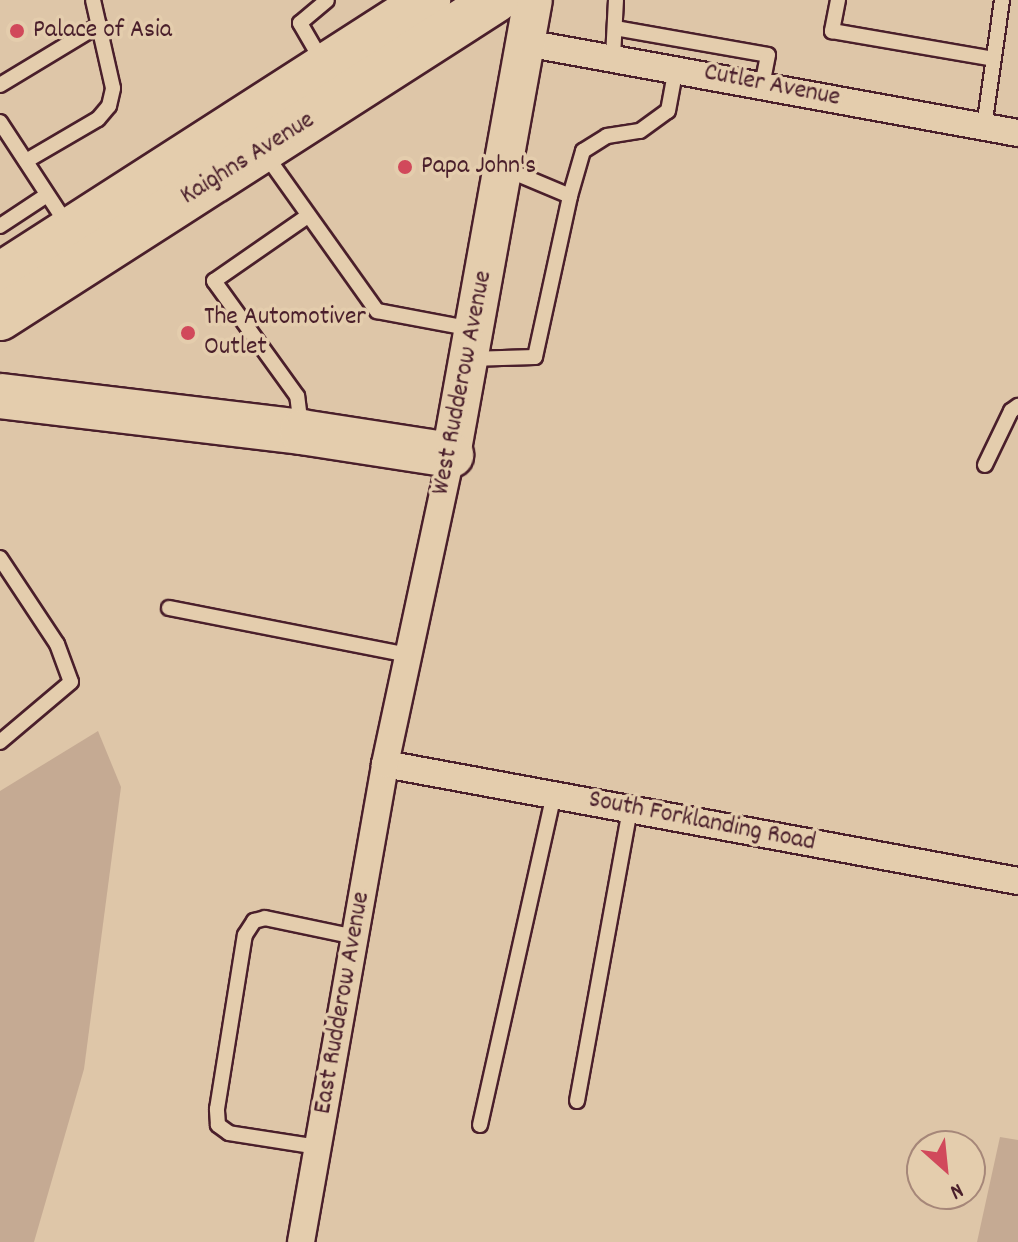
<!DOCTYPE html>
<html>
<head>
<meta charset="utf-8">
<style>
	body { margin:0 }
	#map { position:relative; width:1018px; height:1242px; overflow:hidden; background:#dec6a8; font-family:Dekko,sans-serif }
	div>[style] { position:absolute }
	.green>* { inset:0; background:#c5aa93 }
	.roads { filter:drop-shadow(2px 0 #4a1f2b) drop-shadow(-2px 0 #4a1f2b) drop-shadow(0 2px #4a1f2b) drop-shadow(0 -2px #4a1f2b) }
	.lane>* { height:14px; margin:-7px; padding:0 7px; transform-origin:7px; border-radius:7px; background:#e4cdad }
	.street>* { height:26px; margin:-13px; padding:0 13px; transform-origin:13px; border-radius:13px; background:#e4cdad }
	.secondary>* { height:38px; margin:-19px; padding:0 19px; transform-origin:19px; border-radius:19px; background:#e4cdad }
	.highway>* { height:44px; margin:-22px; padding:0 22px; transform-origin:22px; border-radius:22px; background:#e4cdad }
	.dots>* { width:22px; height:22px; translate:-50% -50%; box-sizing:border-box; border:4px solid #e4cdad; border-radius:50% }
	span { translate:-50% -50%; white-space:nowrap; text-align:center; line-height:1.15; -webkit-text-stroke:7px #e4cdad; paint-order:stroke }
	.poi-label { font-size:26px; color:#4a1f2b }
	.left { translate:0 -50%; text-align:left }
	.street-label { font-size:26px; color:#4a1f2b }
	.north { position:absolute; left:906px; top:1130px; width:80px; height:80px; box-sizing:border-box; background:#e4cdad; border:2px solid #a68779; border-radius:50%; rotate:153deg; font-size:22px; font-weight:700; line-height:32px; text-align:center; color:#4a1f2b }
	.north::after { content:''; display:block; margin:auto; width:28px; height:36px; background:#d1495b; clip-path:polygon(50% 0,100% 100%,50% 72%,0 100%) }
</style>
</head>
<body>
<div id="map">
	<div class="green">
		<div style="clip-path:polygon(98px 731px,121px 787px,84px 1069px,34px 1242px,0 1242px,0 791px)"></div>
		<div style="clip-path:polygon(1000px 1137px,1018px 1140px,1018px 1242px,977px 1242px)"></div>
	</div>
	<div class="roads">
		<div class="lane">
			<div style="left:838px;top:0;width:32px;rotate:101deg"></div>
			<div style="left:832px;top:31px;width:164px;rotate:9.8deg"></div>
			<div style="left:615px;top:28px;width:155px;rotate:10deg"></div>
			<div style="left:768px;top:55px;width:31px;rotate:101deg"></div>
			<div style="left:613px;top:57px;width:57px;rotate:-87deg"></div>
			<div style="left:322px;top:61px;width:44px;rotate:-120.1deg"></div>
			<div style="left:300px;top:23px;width:35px;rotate:-40deg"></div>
			<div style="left:0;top:85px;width:116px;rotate:-31.2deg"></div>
			<div style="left:0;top:122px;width:124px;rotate:56.8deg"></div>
			<div style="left:984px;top:127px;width:128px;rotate:-81.9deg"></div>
			<div style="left:265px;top:154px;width:193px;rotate:54.5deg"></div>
			<div style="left:377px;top:311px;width:98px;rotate:10.6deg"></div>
			<div style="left:26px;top:161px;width:83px;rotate:-30.3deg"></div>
			<div style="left:98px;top:119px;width:17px;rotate:-50deg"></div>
			<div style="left:109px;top:106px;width:18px;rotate:-77deg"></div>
			<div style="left:113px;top:88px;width:90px;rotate:-102.8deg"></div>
			<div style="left:570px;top:196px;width:47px;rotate:-73.9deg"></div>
			<div style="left:583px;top:151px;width:28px;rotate:-32deg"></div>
			<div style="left:607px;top:136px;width:33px;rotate:-9deg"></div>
			<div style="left:640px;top:131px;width:34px;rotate:-36deg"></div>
			<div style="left:668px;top:111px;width:44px;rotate:-79.5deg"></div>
			<div style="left:0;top:226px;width:56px;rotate:-33.4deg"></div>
			<div style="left:469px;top:359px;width:66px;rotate:-1.7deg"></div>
			<div style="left:535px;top:357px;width:165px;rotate:-77.7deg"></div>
			<div style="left:570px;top:196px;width:73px;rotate:-157.3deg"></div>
			<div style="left:301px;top:427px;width:31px;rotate:-97deg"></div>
			<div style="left:297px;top:396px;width:142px;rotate:-125.8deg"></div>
			<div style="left:214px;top:281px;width:114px;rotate:-34.7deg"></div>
			<div style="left:985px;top:465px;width:60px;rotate:-64.3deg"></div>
			<div style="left:1011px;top:411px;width:9px;rotate:-36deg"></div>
			<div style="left:0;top:558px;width:103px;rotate:56.5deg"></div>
			<div style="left:57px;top:644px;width:40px;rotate:69.8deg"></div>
			<div style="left:71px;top:682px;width:93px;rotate:139.8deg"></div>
			<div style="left:169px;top:608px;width:244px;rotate:11.1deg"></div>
			<div style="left:577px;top:1101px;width:297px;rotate:-79.7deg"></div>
			<div style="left:480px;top:1125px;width:338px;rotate:-77.4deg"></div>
			<div style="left:318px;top:1147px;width:90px;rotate:-171.1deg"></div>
			<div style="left:229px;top:1133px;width:14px;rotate:-144deg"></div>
			<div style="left:218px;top:1125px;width:16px;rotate:-94deg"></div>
			<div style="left:217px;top:1109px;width:176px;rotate:-80.9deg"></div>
			<div style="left:245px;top:935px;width:17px;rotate:-57deg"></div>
			<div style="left:254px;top:921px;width:11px;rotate:-15deg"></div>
			<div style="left:265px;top:918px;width:92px;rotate:11.9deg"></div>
		</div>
		<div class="street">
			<div style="left:526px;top:43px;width:500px;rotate:10.37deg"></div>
			<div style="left:385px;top:764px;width:644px;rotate:10.47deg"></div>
			<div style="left:301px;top:1242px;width:485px;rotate:-80deg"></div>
			<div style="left:385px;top:764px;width:316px;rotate:-77.9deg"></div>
		</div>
		<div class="secondary">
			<div style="left:451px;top:455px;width:462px;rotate:-79.8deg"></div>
		</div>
		<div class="highway">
			<div style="left:0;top:275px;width:509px;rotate:-32.72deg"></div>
			<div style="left:0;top:318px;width:589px;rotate:-32.67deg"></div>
			<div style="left:0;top:396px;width:304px;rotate:6.8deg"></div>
			<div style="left:302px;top:432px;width:151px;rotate:8.8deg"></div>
		</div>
	</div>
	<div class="dots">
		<div style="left:17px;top:31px;background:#d1495b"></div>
		<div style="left:405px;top:167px;background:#d1495b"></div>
		<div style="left:188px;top:333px;background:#d1495b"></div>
	</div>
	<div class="poi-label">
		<span class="left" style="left:33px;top:31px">Palace of Asia</span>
		<span class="left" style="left:421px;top:167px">Papa John's</span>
		<span class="left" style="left:204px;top:333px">The Automotiver<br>Outlet</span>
	</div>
	<div class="street-label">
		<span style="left:772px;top:86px;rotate:11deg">Cutler Avenue</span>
		<span style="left:248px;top:159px;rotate:-32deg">Kaighns Avenue</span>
		<span style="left:463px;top:383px;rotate:-79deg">West Rudderow Avenue</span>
		<span style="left:702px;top:822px;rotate:11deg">South Forklanding Road</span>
		<span style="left:343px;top:1003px;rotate:-80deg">East Rudderow Avenue</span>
	</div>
	<div class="north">N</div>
</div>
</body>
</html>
